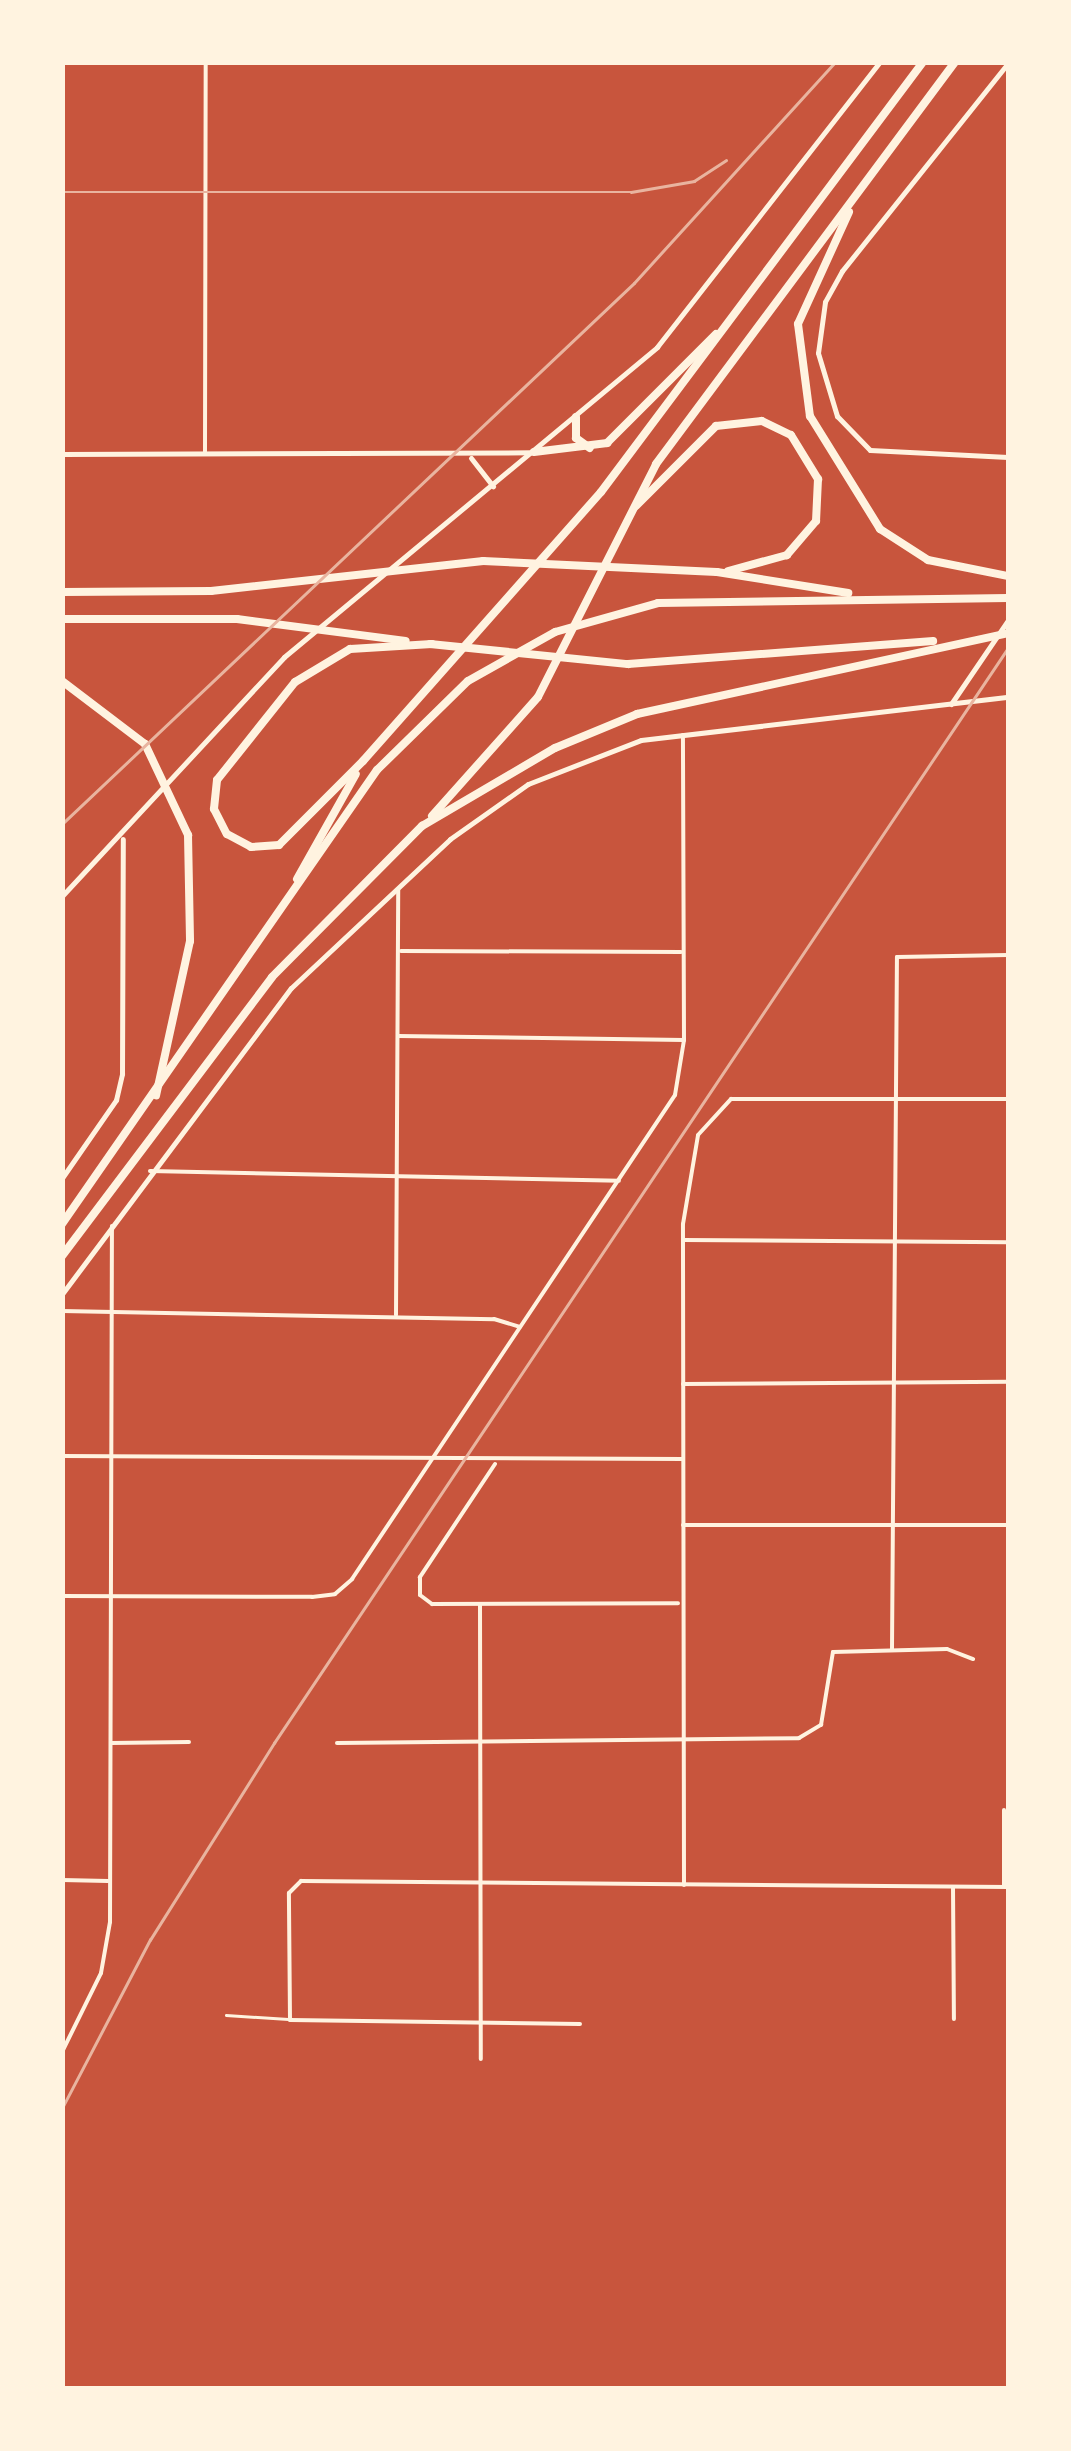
<!DOCTYPE html>
<html>
<head>
<meta charset="utf-8">
<style>
	body { margin:0 }
	#map { position:relative; width:1071px; height:2451px; overflow:hidden; background:#c8553d; font-family:Overpass,sans-serif }
	div>[style] { position:absolute }
	.service>* { height:2.5px; margin:-1.25px; padding:0 1.25px; transform-origin:1.25px; border-radius:1.25px; background:#fff3e0 }
	.minor>* { height:4px; margin:-2px; padding:0 2px; transform-origin:2px; border-radius:2px; background:#fff3e0 }
	.tertiary>* { height:5px; margin:-2.5px; padding:0 2.5px; transform-origin:2.5px; border-radius:2.5px; background:#fff3e0 }
	.motorway>* { height:8px; margin:-4px; padding:0 4px; transform-origin:4px; border-radius:4px; background:#fff3e0 }
	.rail>* { height:2.5px; margin:-1.25px; padding:0 1.25px; transform-origin:1.25px; border-radius:1.25px; background:#e9b49f }
	span { translate:-50% -50%; white-space:nowrap; text-align:center; line-height:1.15; -webkit-text-stroke:8px #fff3e0; paint-order:stroke }
	.frame { position:absolute; inset:0; border:65px solid #fff3e0; pointer-events:none }
</style>
</head>
<body>
<div id="map">
	<div class="service">
		<div style="left:226px;top:2015px;width:62px;rotate:3.7deg"></div>
	</div>
	<div class="minor">
		<div style="left:205px;top:453px;width:391px;rotate:-89.9deg"></div>
		<div style="left:401px;top:951px;width:280px;rotate:0.2deg"></div>
		<div style="left:398px;top:1036px;width:286px;rotate:0.8deg"></div>
		<div style="left:150px;top:1171px;width:469px;rotate:1.2deg"></div>
		<div style="left:683px;top:1240px;width:325px;rotate:0.4deg"></div>
		<div style="left:62px;top:1311px;width:432px;rotate:1.1deg"></div>
		<div style="left:494px;top:1319px;width:27px;rotate:17deg"></div>
		<div style="left:396px;top:1315px;width:425px;rotate:-89.7deg"></div>
		<div style="left:683px;top:1384px;width:325px;rotate:-0.4deg"></div>
		<div style="left:62px;top:1456px;width:621px;rotate:0.28deg"></div>
		<div style="left:495px;top:1464px;width:136px;rotate:123.6deg"></div>
		<div style="left:420px;top:1577px;width:18px;rotate:90deg"></div>
		<div style="left:420px;top:1595px;width:15px;rotate:37deg"></div>
		<div style="left:432px;top:1604px;width:246px;rotate:-0.2deg"></div>
		<div style="left:683px;top:1525px;width:325px"></div>
		<div style="left:62px;top:1596px;width:250px;rotate:0.2deg"></div>
		<div style="left:312px;top:1597px;width:23px;rotate:-7deg"></div>
		<div style="left:335px;top:1594px;width:23px;rotate:-41deg"></div>
		<div style="left:352px;top:1579px;width:582px;rotate:-56.28deg"></div>
		<div style="left:675px;top:1095px;width:56px;rotate:-80.7deg"></div>
		<div style="left:684px;top:1040px;width:305px;rotate:-90.2deg"></div>
		<div style="left:480px;top:1605px;width:454px;rotate:89.9deg"></div>
		<div style="left:892px;top:1649px;width:692px;rotate:-89.59deg"></div>
		<div style="left:897px;top:957px;width:111px;rotate:-1deg"></div>
		<div style="left:111px;top:1743px;width:78px;rotate:-0.7deg"></div>
		<div style="left:337px;top:1743px;width:462px;rotate:-0.6deg"></div>
		<div style="left:799px;top:1738px;width:26px;rotate:-31deg"></div>
		<div style="left:821px;top:1725px;width:74px;rotate:-80.7deg"></div>
		<div style="left:833px;top:1652px;width:114px;rotate:-1.5deg"></div>
		<div style="left:947px;top:1649px;width:28px;rotate:21deg"></div>
		<div style="left:62px;top:1880px;width:46px;rotate:1.2deg"></div>
		<div style="left:684px;top:1885px;width:661px;rotate:-90.09deg"></div>
		<div style="left:683px;top:1224px;width:90px;rotate:-80.4deg"></div>
		<div style="left:698px;top:1135px;width:49px;rotate:-47.5deg"></div>
		<div style="left:731px;top:1099px;width:277px"></div>
		<div style="left:1004px;top:1885px;width:75px;rotate:-90deg"></div>
		<div style="left:953px;top:1887px;width:132px;rotate:89.6deg"></div>
		<div style="left:580px;top:2024px;width:290px;rotate:-179.2deg"></div>
		<div style="left:290px;top:2020px;width:127px;rotate:-90.5deg"></div>
		<div style="left:289px;top:1893px;width:17px;rotate:-45deg"></div>
		<div style="left:301px;top:1881px;width:707px;rotate:0.49deg"></div>
		<div style="left:62px;top:2052px;width:88px;rotate:-63.7deg"></div>
		<div style="left:101px;top:1973px;width:52px;rotate:-80deg"></div>
		<div style="left:110px;top:1922px;width:696px;rotate:-89.84deg"></div>
	</div>
	<div class="tertiary">
		<div style="left:1008px;top:63px;width:266px;rotate:128.6deg"></div>
		<div style="left:842px;top:271px;width:35px;rotate:119deg"></div>
		<div style="left:825px;top:302px;width:51px;rotate:97.8deg"></div>
		<div style="left:818px;top:353px;width:66px;rotate:73.2deg"></div>
		<div style="left:837px;top:416px;width:47px;rotate:45.9deg"></div>
		<div style="left:870px;top:450px;width:138px;rotate:2.9deg"></div>
		<div style="left:62px;top:454px;width:469px;rotate:-0.2deg"></div>
		<div style="left:471px;top:458px;width:36px;rotate:52deg"></div>
		<div style="left:951px;top:704px;width:102px;rotate:-55.8deg"></div>
		<div style="left:62px;top:896px;width:326px;rotate:-47.1deg"></div>
		<div style="left:284px;top:657px;width:485px;rotate:-39.7deg"></div>
		<div style="left:657px;top:347px;width:362px;rotate:-52deg"></div>
		<div style="left:62px;top:1178px;width:95px;rotate:-55.3deg"></div>
		<div style="left:116px;top:1100px;width:27px;rotate:-77deg"></div>
		<div style="left:122px;top:1074px;width:235px;rotate:-89.8deg"></div>
		<div style="left:62px;top:1294px;width:382px;rotate:-53.2deg"></div>
		<div style="left:291px;top:988px;width:218px;rotate:-43.1deg"></div>
		<div style="left:450px;top:839px;width:95px;rotate:-35.2deg"></div>
		<div style="left:528px;top:784px;width:121px;rotate:-21.3deg"></div>
		<div style="left:641px;top:740px;width:370px;rotate:-6.7deg"></div>
	</div>
	<div class="motorway">
		<div style="left:849px;top:212px;width:123px;rotate:114.5deg"></div>
		<div style="left:798px;top:324px;width:93px;rotate:82.6deg"></div>
		<div style="left:810px;top:416px;width:133px;rotate:58.2deg"></div>
		<div style="left:880px;top:529px;width:57px;rotate:32.9deg"></div>
		<div style="left:928px;top:560px;width:82px;rotate:11.3deg"></div>
		<div style="left:576px;top:417px;width:21px;rotate:90deg"></div>
		<div style="left:576px;top:438px;width:17px;rotate:36deg"></div>
		<div style="left:534px;top:452px;width:74px;rotate:-7deg"></div>
		<div style="left:607px;top:443px;width:154px;rotate:-45deg"></div>
		<div style="left:636px;top:506px;width:113px;rotate:-45deg"></div>
		<div style="left:716px;top:426px;width:46px;rotate:-6.2deg"></div>
		<div style="left:762px;top:421px;width:32px;rotate:26deg"></div>
		<div style="left:791px;top:435px;width:52px;rotate:58.5deg"></div>
		<div style="left:818px;top:479px;width:42px;rotate:92.7deg"></div>
		<div style="left:816px;top:521px;width:45px;rotate:130.5deg"></div>
		<div style="left:787px;top:555px;width:61px;rotate:164.8deg"></div>
		<div style="left:62px;top:592px;width:149px;rotate:-0.4deg"></div>
		<div style="left:211px;top:591px;width:274px;rotate:-6.3deg"></div>
		<div style="left:483px;top:561px;width:234px;rotate:2.7deg"></div>
		<div style="left:717px;top:572px;width:133px;rotate:9.1deg"></div>
		<div style="left:62px;top:619px;width:175px"></div>
		<div style="left:237px;top:619px;width:170px;rotate:7.4deg"></div>
		<div style="left:430px;top:644px;width:199px;rotate:5.8deg"></div>
		<div style="left:628px;top:664px;width:306px;rotate:-4.3deg"></div>
		<div style="left:432px;top:644px;width:82px;rotate:176.5deg"></div>
		<div style="left:350px;top:649px;width:64px;rotate:149deg"></div>
		<div style="left:295px;top:682px;width:125px;rotate:128.5deg"></div>
		<div style="left:217px;top:780px;width:29px;rotate:96deg"></div>
		<div style="left:214px;top:809px;width:28px;rotate:63deg"></div>
		<div style="left:227px;top:834px;width:27px;rotate:28deg"></div>
		<div style="left:251px;top:847px;width:28px;rotate:-4deg"></div>
		<div style="left:279px;top:845px;width:119px;rotate:-45deg"></div>
		<div style="left:363px;top:761px;width:359px;rotate:-48.5deg"></div>
		<div style="left:601px;top:492px;width:537px;rotate:-53.17deg"></div>
		<div style="left:62px;top:681px;width:104px;rotate:37.2deg"></div>
		<div style="left:145px;top:744px;width:101px;rotate:64.7deg"></div>
		<div style="left:188px;top:835px;width:106px;rotate:88.9deg"></div>
		<div style="left:190px;top:941px;width:158px;rotate:102.4deg"></div>
		<div style="left:432px;top:816px;width:159px;rotate:-48.3deg"></div>
		<div style="left:538px;top:697px;width:261px;rotate:-63.1deg"></div>
		<div style="left:656px;top:464px;width:501px;rotate:-53.36deg"></div>
		<div style="left:297px;top:879px;width:120px;rotate:-60.7deg"></div>
		<div style="left:62px;top:1224px;width:553px;rotate:-55.25deg"></div>
		<div style="left:377px;top:770px;width:127px;rotate:-44.4deg"></div>
		<div style="left:468px;top:681px;width:100px;rotate:-29.4deg"></div>
		<div style="left:555px;top:632px;width:107px;rotate:-15.7deg"></div>
		<div style="left:658px;top:603px;width:350px;rotate:-0.8deg"></div>
		<div style="left:62px;top:1256px;width:349px;rotate:-53deg"></div>
		<div style="left:272px;top:977px;width:213px;rotate:-45.2deg"></div>
		<div style="left:422px;top:826px;width:154px;rotate:-30.4deg"></div>
		<div style="left:555px;top:748px;width:89px;rotate:-22.5deg"></div>
		<div style="left:637px;top:714px;width:380px;rotate:-12.3deg"></div>
	</div>
	<div class="rail">
		<div style="left:62px;top:192px;width:569px"></div>
		<div style="left:631px;top:192px;width:64px;rotate:-9.9deg"></div>
		<div style="left:694px;top:181px;width:38px;rotate:-33deg"></div>
		<div style="left:62px;top:824px;width:787px;rotate:-43.4deg"></div>
		<div style="left:634px;top:283px;width:299px;rotate:-47.7deg"></div>
		<div style="left:62px;top:2108px;width:190px;rotate:-62.4deg"></div>
		<div style="left:150px;top:1940px;width:233px;rotate:-57.8deg"></div>
		<div style="left:274px;top:1743px;width:1318px;rotate:-56.17deg"></div>
	</div>
	<div class="frame"></div>
</div>
</body>
</html>
